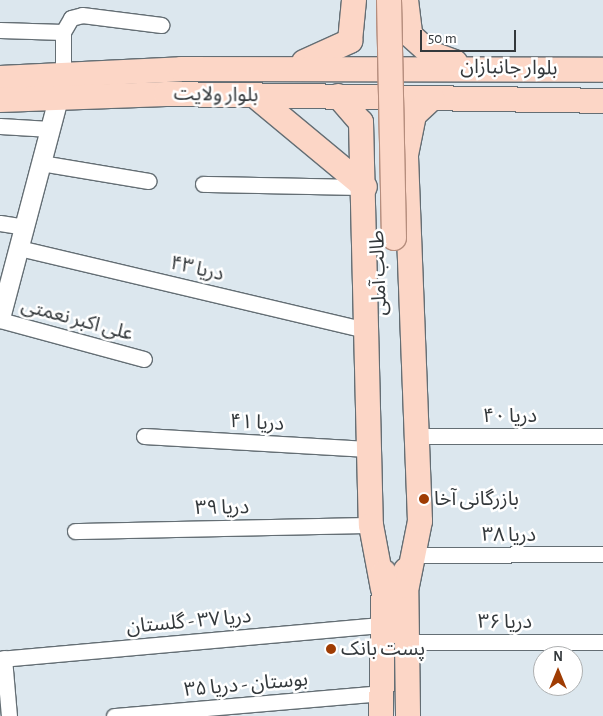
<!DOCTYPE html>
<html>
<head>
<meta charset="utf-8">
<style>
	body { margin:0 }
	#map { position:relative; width:603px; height:716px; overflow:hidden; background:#dce7ee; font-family:"Alegreya Sans","Noto Sans Arabic",sans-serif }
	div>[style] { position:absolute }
	.roads { filter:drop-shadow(1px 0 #646e74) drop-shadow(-1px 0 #646e74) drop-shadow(0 1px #646e74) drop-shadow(0 -1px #646e74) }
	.minor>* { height:15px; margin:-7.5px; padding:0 7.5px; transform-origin:7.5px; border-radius:7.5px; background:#fff }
	.tertiary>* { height:19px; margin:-9.5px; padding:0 9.5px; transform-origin:9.5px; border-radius:9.5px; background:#fff }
	.primary>* { height:24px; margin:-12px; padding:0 12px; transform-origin:12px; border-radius:12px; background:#fcd6c6 }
	.bridges { filter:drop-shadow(1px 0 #b58d7d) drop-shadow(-1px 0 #b58d7d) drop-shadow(0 1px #b58d7d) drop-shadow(0 -1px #b58d7d) }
	.primary-bridge>* { height:24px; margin:-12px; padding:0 12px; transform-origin:12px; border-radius:12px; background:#fcd6c6 }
	.dots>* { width:14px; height:14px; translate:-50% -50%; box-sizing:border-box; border:2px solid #fff; border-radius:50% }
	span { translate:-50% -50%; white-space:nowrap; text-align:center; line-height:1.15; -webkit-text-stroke:5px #fff; paint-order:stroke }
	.street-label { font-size:20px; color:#34393c }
	.poi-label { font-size:20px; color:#34393c }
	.left { translate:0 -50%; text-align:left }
	.north { position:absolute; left:533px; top:646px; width:50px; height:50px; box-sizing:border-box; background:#fff; border:1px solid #aeb0b1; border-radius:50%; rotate:0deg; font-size:14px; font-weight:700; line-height:20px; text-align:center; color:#34393c }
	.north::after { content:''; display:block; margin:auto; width:18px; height:22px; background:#9f3c03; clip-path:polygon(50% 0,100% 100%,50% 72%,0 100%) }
	.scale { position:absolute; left:420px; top:30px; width:96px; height:22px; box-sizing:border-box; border:2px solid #34393c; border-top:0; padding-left:6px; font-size:15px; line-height:18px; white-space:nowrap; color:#34393c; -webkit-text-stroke:4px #fff; paint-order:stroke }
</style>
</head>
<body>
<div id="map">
	<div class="roads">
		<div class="minor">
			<div style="left:0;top:30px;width:63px;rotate:1.8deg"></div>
			<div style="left:63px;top:76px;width:44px;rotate:-90deg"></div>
			<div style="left:63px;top:32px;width:16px;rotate:-60deg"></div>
			<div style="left:71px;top:18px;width:11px;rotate:-15deg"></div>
			<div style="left:82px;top:15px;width:80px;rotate:7.2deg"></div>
			<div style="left:0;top:126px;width:50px;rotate:3.4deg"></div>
			<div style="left:41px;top:163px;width:109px;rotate:9.5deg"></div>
			<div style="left:203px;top:184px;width:162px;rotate:1.1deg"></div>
			<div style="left:0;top:223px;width:24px;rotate:9deg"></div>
			<div style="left:19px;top:248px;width:358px;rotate:13.3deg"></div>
			<div style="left:0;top:320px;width:149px;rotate:15.2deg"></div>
			<div style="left:144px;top:436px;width:224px;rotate:3.3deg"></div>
			<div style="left:417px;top:436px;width:186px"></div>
			<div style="left:75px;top:531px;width:296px;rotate:-1.2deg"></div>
			<div style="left:416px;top:555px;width:187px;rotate:-0.3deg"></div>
			<div style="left:406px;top:642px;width:197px"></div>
			<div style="left:4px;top:658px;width:58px;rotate:85.1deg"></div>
			<div style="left:0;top:659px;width:383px;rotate:-5.1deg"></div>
			<div style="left:114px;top:716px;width:268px;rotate:-4.9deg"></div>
		</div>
		<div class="tertiary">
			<div style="left:0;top:318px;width:227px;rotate:-75.2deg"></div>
		</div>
		<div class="primary">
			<div style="left:406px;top:0;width:35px;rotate:83deg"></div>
			<div style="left:410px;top:35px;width:27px;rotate:42deg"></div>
			<div style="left:430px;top:53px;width:27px;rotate:20deg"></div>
			<div style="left:304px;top:62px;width:51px;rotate:-24.5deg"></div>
			<div style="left:350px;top:41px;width:41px;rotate:-84.4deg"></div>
			<div style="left:0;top:78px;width:181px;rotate:-2.8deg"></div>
			<div style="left:181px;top:69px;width:422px;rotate:0.1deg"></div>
			<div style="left:254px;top:95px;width:144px;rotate:39.7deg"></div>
			<div style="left:338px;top:96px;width:35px;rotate:49deg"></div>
			<div style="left:361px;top:122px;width:403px;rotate:88.6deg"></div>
			<div style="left:371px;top:525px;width:65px;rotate:79.4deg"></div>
			<div style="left:0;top:100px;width:166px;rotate:-2.1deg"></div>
			<div style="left:166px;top:94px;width:437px;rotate:0.9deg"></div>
			<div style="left:406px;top:570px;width:146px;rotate:89.2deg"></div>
			<div style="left:407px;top:586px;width:66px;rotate:-78.7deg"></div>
			<div style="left:420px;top:521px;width:366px;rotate:-92.2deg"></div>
			<div style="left:406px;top:155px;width:41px;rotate:-78.7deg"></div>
			<div style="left:414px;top:115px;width:25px;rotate:-43deg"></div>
			<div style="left:381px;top:716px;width:144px;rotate:-88.8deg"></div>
		</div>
	</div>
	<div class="bridges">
		<div class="primary-bridge">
			<div style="left:389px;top:0;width:238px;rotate:88.8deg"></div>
		</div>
	</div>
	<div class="dots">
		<div style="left:424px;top:499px;background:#9f3c03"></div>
		<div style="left:331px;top:649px;background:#9f3c03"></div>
	</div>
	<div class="street-label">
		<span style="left:509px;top:68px;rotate:1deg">بلوار جانبازان</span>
		<span style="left:216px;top:95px;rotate:1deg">بلوار ولایت</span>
		<span style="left:197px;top:269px;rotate:13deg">دریا ۴۳</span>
		<span style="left:379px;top:273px;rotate:-92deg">طالب آملی</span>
		<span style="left:77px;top:320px;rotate:15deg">علی اکبر نعمتی</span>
		<span style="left:510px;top:416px">دریا ۴۰</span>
		<span style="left:257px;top:423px;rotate:3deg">دریا ۴۱</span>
		<span style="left:222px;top:508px;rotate:-1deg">دریا ۳۹</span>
		<span style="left:509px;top:535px">دریا ۳۸</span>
		<span style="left:189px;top:622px;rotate:-5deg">دریا ۳۷ - گلستان</span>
		<span style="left:505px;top:622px">دریا ۳۶</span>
		<span style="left:246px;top:685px;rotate:-5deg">بوستان - دریا ۳۵</span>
	</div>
	<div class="poi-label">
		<span class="left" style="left:434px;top:499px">بازرگانی آخا</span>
		<span class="left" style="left:341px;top:649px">پست بانک</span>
	</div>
	<div class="north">N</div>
	<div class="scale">50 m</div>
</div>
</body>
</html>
